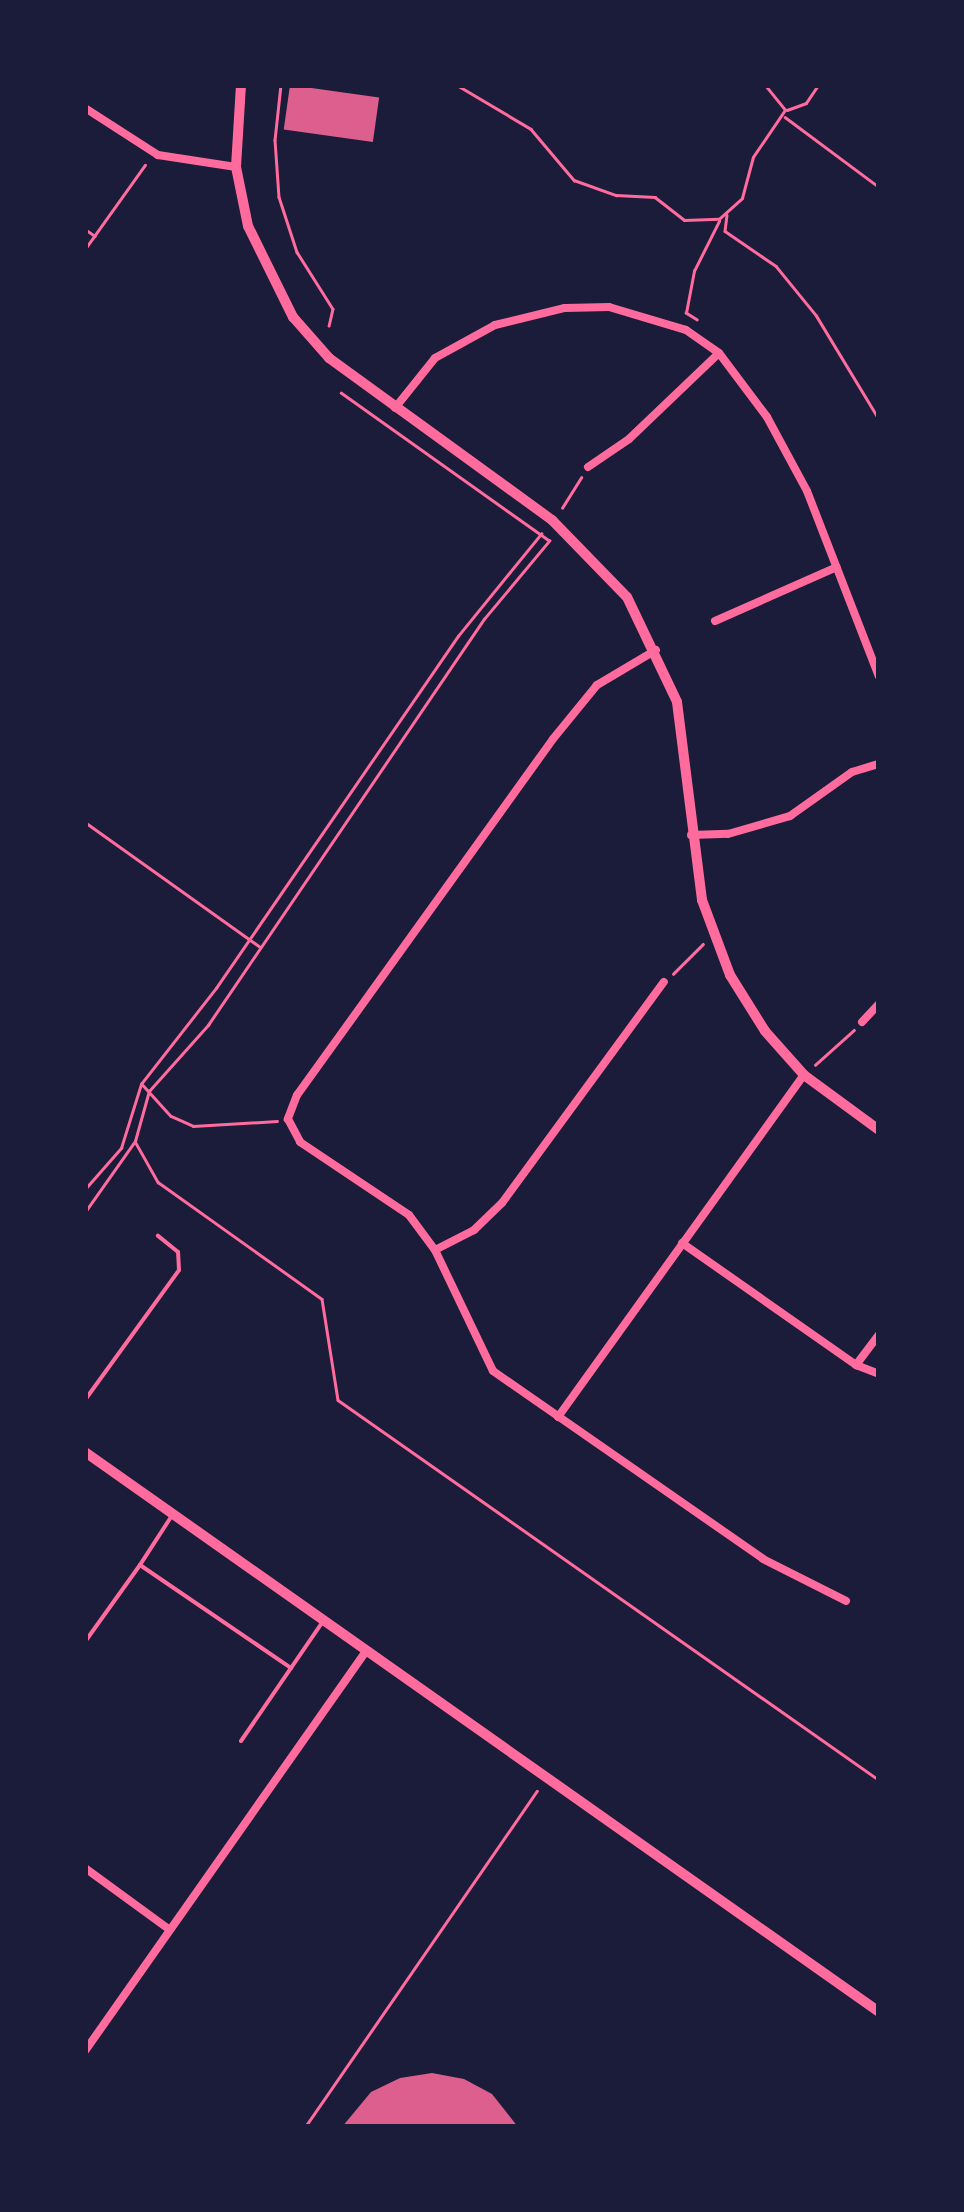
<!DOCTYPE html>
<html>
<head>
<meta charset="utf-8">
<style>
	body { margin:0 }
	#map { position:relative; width:964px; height:2212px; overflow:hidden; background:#1b1b3a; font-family:"Public Sans",sans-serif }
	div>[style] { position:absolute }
	.building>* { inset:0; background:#dd5f8e; transform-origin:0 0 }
	.path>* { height:2.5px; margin:-1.25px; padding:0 1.25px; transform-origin:1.25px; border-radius:1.25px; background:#ff6b9d }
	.service>* { height:4px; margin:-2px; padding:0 2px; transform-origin:2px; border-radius:2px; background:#ff6b9d }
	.minor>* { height:8px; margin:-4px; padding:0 4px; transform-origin:4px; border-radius:4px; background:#ff6b9d }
	.tertiary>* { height:10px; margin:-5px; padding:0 5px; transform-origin:5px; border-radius:5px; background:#ff6b9d }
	span { translate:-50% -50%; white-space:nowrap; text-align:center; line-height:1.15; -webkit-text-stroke:10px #1b1b3a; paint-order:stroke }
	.frame { position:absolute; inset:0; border:88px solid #1b1b3a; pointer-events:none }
</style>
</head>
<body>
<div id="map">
	<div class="building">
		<div style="left:290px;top:85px;width:90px;height:45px;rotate:8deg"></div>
		<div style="clip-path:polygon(432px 2073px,464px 2079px,492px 2094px,518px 2127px,342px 2127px,371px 2092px,400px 2078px)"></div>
	</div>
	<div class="path">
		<div style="left:281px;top:85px;width:55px;rotate:96.2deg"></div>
		<div style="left:275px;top:140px;width:57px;rotate:86deg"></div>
		<div style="left:279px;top:197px;width:58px;rotate:71.9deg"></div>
		<div style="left:297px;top:252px;width:67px;rotate:57.7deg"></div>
		<div style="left:333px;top:309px;width:17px;rotate:103deg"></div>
		<div style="left:457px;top:85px;width:86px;rotate:30.7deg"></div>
		<div style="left:531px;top:129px;width:67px;rotate:49.9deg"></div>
		<div style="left:574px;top:180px;width:45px;rotate:19.7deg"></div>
		<div style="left:616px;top:195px;width:39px;rotate:3deg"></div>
		<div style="left:655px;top:197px;width:37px;rotate:38deg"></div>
		<div style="left:684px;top:220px;width:35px;rotate:-2deg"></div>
		<div style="left:719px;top:219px;width:31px;rotate:-42deg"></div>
		<div style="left:742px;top:198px;width:42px;rotate:-75deg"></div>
		<div style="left:753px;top:157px;width:57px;rotate:-55.8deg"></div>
		<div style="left:785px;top:110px;width:32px;rotate:-129deg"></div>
		<div style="left:787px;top:110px;width:20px;rotate:-20deg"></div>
		<div style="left:806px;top:103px;width:22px;rotate:-56deg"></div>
		<div style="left:785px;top:117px;width:117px;rotate:36.7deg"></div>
		<div style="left:727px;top:215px;width:16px;rotate:97deg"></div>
		<div style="left:725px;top:231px;width:62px;rotate:34.5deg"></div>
		<div style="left:776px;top:266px;width:63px;rotate:50.8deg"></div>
		<div style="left:816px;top:315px;width:122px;rotate:58.8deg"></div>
		<div style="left:85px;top:229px;width:12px;rotate:35deg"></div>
		<div style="left:85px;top:249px;width:103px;rotate:-54.5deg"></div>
		<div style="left:697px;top:320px;width:13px;rotate:-148deg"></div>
		<div style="left:686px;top:313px;width:43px;rotate:-79.2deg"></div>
		<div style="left:694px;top:271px;width:56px;rotate:-63.4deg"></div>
		<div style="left:562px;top:508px;width:36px;rotate:-58deg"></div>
		<div style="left:85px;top:822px;width:214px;rotate:35.5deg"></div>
		<div style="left:673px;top:974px;width:42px;rotate:-45deg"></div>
		<div style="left:815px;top:1065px;width:52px;rotate:-41.9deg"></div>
		<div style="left:142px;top:1084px;width:43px;rotate:47.8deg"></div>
		<div style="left:171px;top:1116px;width:24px;rotate:24deg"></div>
		<div style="left:193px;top:1126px;width:84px;rotate:-3.4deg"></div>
		<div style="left:136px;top:1143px;width:45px;rotate:60.6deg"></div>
		<div style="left:158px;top:1182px;width:201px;rotate:35.5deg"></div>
		<div style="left:322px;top:1299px;width:102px;rotate:81deg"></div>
		<div style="left:338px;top:1400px;width:661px;rotate:35.08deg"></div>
		<div style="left:85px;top:1189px;width:55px;rotate:-48.7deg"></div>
		<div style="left:121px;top:1148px;width:67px;rotate:-72.6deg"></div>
		<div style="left:141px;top:1084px;width:122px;rotate:-52deg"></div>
		<div style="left:216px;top:988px;width:427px;rotate:-55.5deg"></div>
		<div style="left:458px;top:636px;width:132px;rotate:-50.9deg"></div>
		<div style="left:85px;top:1212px;width:87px;rotate:-54.8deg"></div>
		<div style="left:135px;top:1141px;width:52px;rotate:-74.4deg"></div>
		<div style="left:149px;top:1091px;width:89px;rotate:-48.2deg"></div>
		<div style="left:208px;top:1025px;width:491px;rotate:-55.8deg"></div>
		<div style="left:484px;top:619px;width:102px;rotate:-50.2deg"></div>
		<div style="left:549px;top:541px;width:255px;rotate:-144.6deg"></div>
		<div style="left:305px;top:2127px;width:408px;rotate:-55.4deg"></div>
	</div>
	<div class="service">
		<div style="left:85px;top:1400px;width:160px;rotate:-54.1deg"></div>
		<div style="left:179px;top:1270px;width:18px;rotate:-93deg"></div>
		<div style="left:178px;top:1252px;width:26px;rotate:-141deg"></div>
		<div style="left:171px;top:1517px;width:57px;rotate:122.9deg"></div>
		<div style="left:140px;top:1565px;width:183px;rotate:34.3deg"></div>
		<div style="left:87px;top:1639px;width:91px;rotate:-54.4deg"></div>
		<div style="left:241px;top:1741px;width:142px;rotate:-55.6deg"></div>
	</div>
	<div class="minor">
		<div style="left:85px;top:108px;width:87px;rotate:32.8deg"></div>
		<div style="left:158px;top:155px;width:79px;rotate:8.7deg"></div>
		<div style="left:395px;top:408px;width:64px;rotate:-51.3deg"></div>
		<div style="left:435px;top:358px;width:68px;rotate:-28.8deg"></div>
		<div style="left:495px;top:325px;width:72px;rotate:-13.7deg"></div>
		<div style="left:565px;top:308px;width:44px;rotate:-1.3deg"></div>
		<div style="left:609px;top:307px;width:80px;rotate:16.6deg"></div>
		<div style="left:686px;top:330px;width:40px;rotate:34.9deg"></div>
		<div style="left:719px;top:353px;width:80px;rotate:53.1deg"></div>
		<div style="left:767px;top:417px;width:84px;rotate:61.6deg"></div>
		<div style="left:807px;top:491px;width:199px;rotate:68.8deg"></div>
		<div style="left:588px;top:467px;width:50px;rotate:-34.3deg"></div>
		<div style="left:629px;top:439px;width:124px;rotate:-43.7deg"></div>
		<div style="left:715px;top:621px;width:133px;rotate:-23.9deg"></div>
		<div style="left:656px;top:650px;width:69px;rotate:149.3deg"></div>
		<div style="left:597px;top:685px;width:70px;rotate:129.2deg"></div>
		<div style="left:553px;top:739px;width:438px;rotate:125.7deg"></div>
		<div style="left:297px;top:1095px;width:26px;rotate:111deg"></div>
		<div style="left:288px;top:1119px;width:26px;rotate:62deg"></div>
		<div style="left:300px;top:1142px;width:131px;rotate:33.8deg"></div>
		<div style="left:409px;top:1215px;width:44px;rotate:53.4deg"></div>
		<div style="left:435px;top:1250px;width:134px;rotate:64.4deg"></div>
		<div style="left:493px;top:1371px;width:329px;rotate:34.8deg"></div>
		<div style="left:763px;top:1559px;width:93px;rotate:26.8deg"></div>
		<div style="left:691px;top:835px;width:37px;rotate:-2deg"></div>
		<div style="left:728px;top:834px;width:65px;rotate:-16.2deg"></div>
		<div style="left:790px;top:816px;width:76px;rotate:-35.4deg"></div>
		<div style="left:852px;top:772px;width:28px;rotate:-17deg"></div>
		<div style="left:862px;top:1022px;width:25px;rotate:-47deg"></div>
		<div style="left:682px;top:1243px;width:213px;rotate:35deg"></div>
		<div style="left:856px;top:1365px;width:25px;rotate:21deg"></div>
		<div style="left:435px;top:1250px;width:44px;rotate:-27.1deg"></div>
		<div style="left:474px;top:1230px;width:39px;rotate:-44deg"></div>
		<div style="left:502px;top:1203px;width:274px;rotate:-53.8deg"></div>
		<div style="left:856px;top:1365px;width:38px;rotate:-53deg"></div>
		<div style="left:558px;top:1417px;width:421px;rotate:-54.3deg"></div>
		<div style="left:85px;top:1868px;width:105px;rotate:36.1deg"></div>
		<div style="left:85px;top:2051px;width:490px;rotate:-54.9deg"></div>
	</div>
	<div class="tertiary">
		<div style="left:241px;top:85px;width:82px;rotate:93.5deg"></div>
		<div style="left:236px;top:167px;width:60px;rotate:78.5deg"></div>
		<div style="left:248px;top:226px;width:102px;rotate:63.7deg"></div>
		<div style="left:293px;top:317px;width:55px;rotate:48.7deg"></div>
		<div style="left:329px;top:358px;width:276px;rotate:36deg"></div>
		<div style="left:552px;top:520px;width:107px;rotate:45.8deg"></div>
		<div style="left:627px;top:597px;width:116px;rotate:64.5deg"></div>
		<div style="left:677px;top:702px;width:200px;rotate:82.8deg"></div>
		<div style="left:702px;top:900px;width:80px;rotate:69.5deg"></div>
		<div style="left:730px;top:975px;width:66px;rotate:58deg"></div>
		<div style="left:765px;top:1031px;width:59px;rotate:48.4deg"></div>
		<div style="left:804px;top:1075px;width:93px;rotate:36.3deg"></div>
		<div style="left:85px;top:1452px;width:972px;rotate:35.19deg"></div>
	</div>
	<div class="frame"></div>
</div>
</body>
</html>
